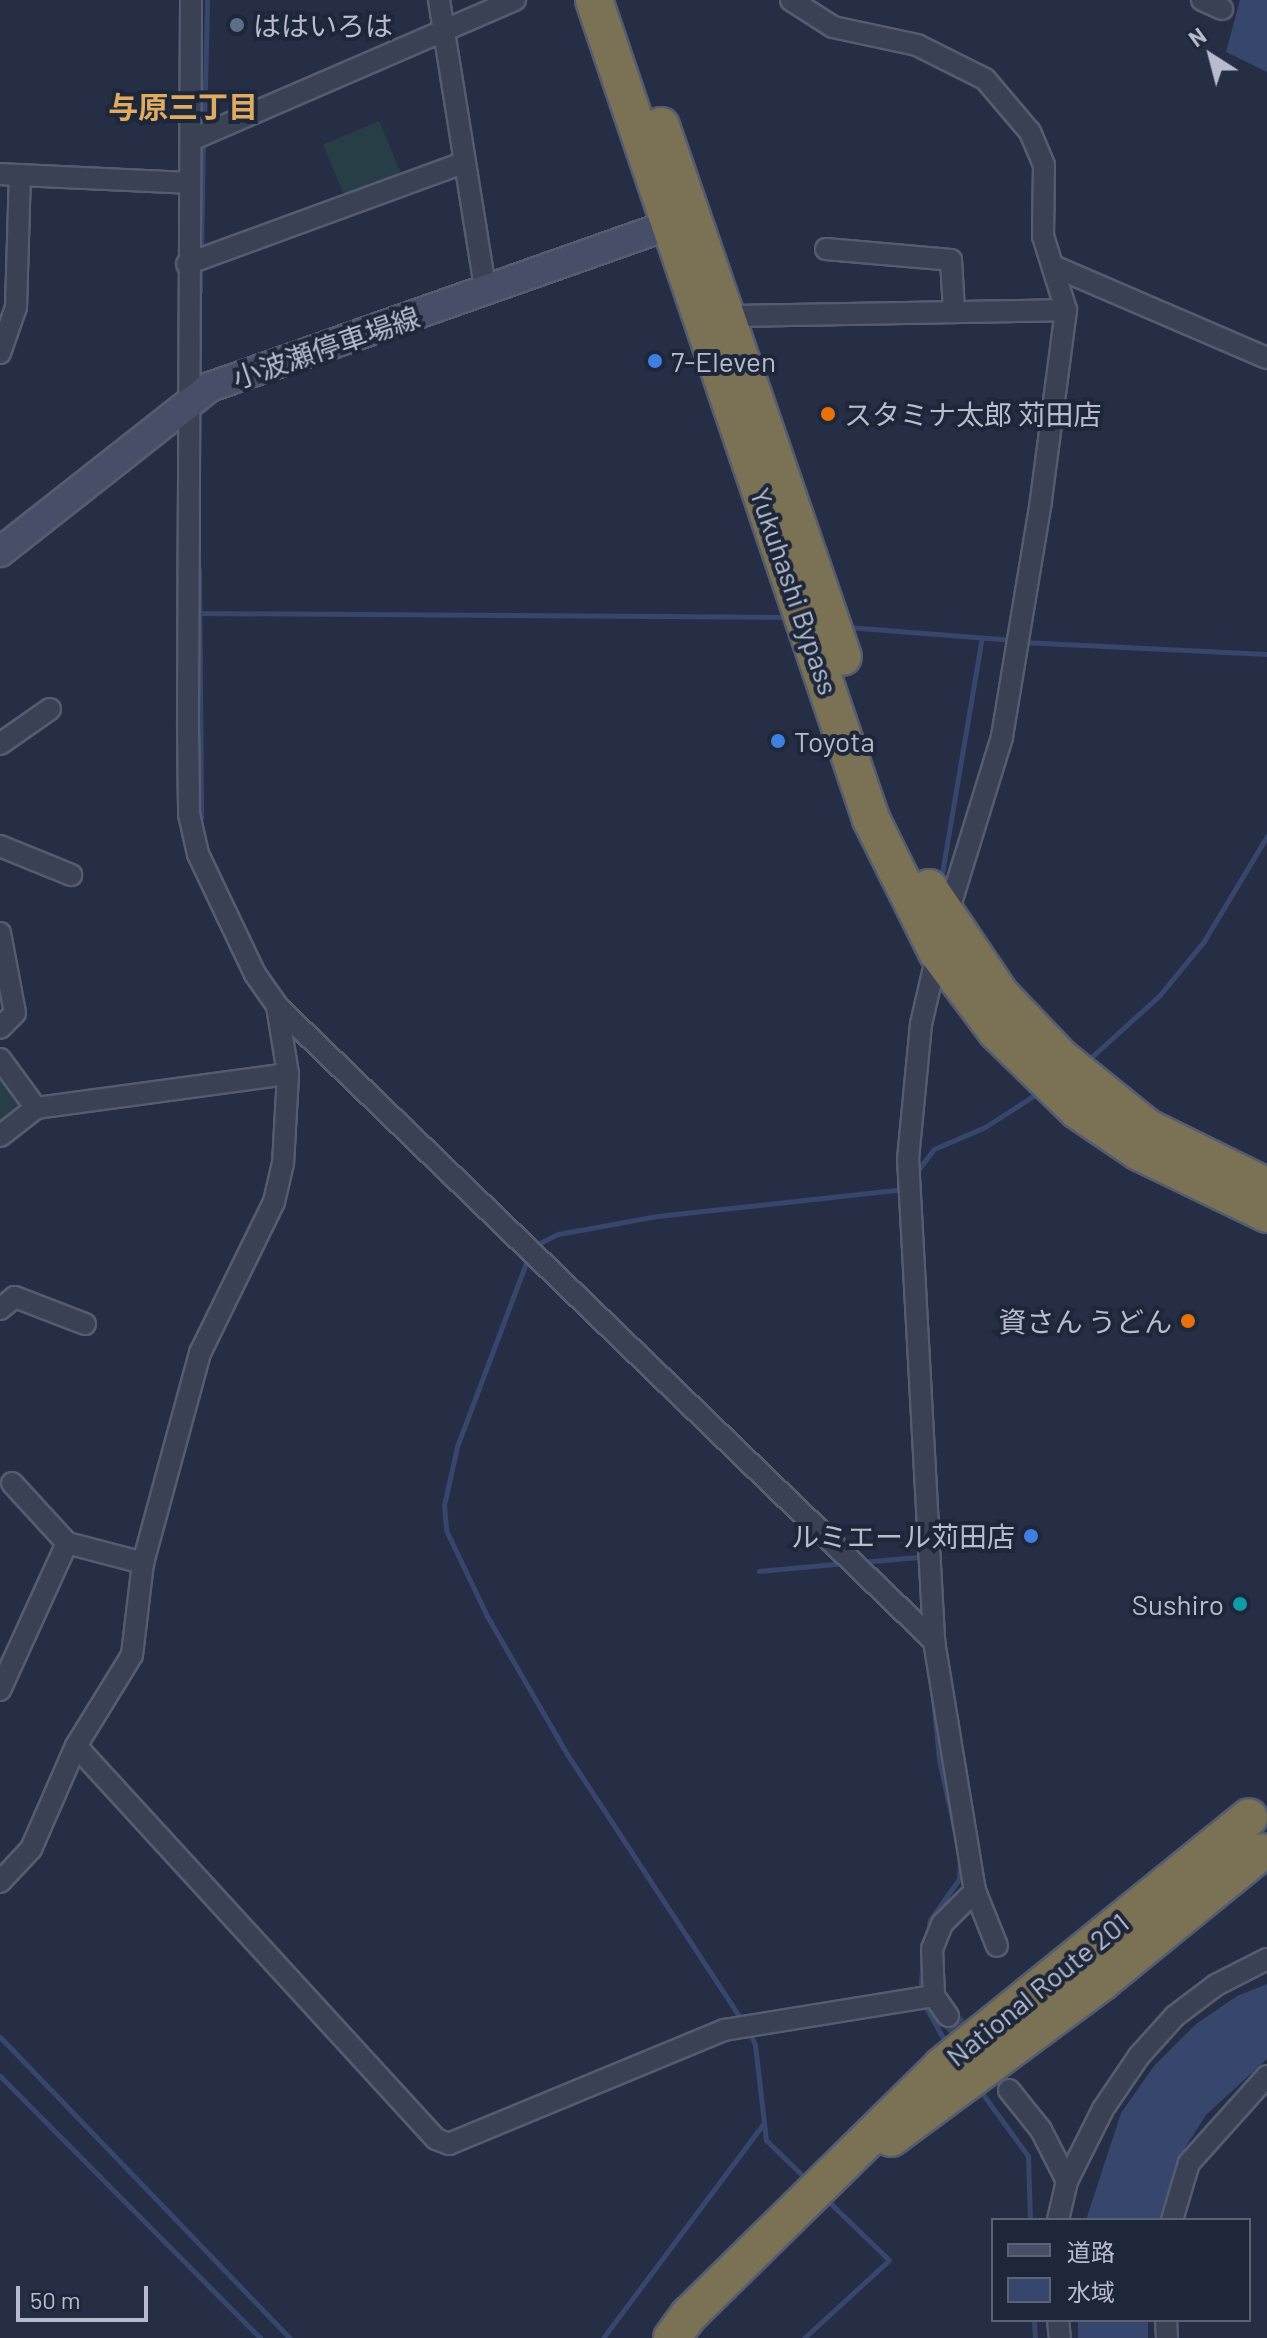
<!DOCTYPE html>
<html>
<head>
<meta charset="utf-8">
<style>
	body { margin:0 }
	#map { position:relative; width:1267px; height:2338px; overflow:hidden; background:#252e45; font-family:Barlow,"Noto Sans JP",sans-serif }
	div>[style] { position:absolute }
	.green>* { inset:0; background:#273e46; transform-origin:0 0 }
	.water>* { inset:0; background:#37466d; transform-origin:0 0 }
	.stream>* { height:5px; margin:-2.5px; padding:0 2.5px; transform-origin:2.5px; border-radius:2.5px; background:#37466d }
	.street-tunnel>* { height:20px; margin-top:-10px; transform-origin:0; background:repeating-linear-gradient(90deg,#3b435a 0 20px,transparent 0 30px) }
	.roads { filter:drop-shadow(2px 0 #555c6f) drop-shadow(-2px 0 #555c6f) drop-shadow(0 2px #555c6f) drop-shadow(0 -2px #555c6f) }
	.street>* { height:20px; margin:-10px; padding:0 10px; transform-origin:10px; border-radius:10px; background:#3a4155 }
	.secondary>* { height:28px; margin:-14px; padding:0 14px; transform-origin:14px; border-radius:14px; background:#474f68 }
	.highway>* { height:36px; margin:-18px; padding:0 18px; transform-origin:18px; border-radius:18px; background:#7b7256 }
	.dots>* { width:22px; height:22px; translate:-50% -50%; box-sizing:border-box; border:4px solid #1e263a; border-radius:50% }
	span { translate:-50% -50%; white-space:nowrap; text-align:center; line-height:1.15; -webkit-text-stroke:8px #1e263a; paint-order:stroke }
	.poi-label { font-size:28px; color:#b7bdce }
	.left { translate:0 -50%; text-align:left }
	.right { translate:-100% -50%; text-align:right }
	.street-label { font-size:28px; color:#b7bdce }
	.neighbourhood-label { font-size:30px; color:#dfab61; font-weight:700 }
	.legend { position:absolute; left:991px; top:2218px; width:260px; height:104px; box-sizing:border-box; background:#1e263a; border:2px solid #5b6275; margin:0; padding:10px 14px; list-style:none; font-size:24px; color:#b7bdce }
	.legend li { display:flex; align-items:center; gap:16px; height:40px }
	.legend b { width:40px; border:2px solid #5b6275 }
	.north { position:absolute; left:1171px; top:16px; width:80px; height:80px; -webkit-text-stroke:6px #1e263a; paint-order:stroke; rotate:324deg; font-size:22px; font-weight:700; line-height:32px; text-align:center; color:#b7bdce }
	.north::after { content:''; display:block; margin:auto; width:28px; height:36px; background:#b7bdce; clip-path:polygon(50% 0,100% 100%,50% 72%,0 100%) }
	.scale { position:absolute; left:16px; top:2286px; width:132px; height:36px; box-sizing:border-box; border:4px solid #b7bdce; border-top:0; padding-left:10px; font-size:24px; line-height:28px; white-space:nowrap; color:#b7bdce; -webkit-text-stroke:6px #1e263a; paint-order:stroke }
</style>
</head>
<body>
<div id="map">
	<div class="green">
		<div style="left:379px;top:121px;width:61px;height:61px;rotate:67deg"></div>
		<div style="clip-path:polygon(0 1059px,36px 1108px,0 1136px)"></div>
	</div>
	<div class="water">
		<div style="clip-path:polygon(1240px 0,1267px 0,1267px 72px,1226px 52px)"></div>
		<div style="clip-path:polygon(1267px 1984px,1267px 2059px,1206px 2115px,1179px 2157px,1160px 2220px,1086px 2220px,1121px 2113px,1154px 2066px,1196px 2024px,1237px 1996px)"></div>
		<div style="left:1078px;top:2320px;width:70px;height:18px"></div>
	</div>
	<div class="stream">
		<div style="left:204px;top:127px;width:127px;rotate:-88.6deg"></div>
		<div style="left:201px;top:255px;width:114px;rotate:-89deg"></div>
		<div style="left:200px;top:291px;width:26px;rotate:-90deg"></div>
		<div style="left:199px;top:569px;width:249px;rotate:89.5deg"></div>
		<div style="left:199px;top:613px;width:591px;rotate:0.39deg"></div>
		<div style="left:847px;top:627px;width:167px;rotate:4.5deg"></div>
		<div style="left:1022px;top:642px;width:245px;rotate:2.8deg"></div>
		<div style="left:941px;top:879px;width:245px;rotate:-80.4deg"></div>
		<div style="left:1087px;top:1061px;width:97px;rotate:-42.1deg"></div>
		<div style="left:1159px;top:996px;width:71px;rotate:-50.7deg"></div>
		<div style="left:1204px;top:941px;width:122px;rotate:-59deg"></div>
		<div style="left:915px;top:1174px;width:31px;rotate:-53deg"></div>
		<div style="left:934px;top:1149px;width:56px;rotate:-23.3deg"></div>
		<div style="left:985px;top:1127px;width:63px;rotate:-32.7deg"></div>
		<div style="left:534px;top:1246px;width:27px;rotate:-27deg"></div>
		<div style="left:558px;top:1234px;width:101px;rotate:-10.3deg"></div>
		<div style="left:657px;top:1216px;width:249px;rotate:-6.2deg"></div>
		<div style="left:529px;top:1255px;width:205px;rotate:110.6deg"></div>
		<div style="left:457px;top:1447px;width:59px;rotate:102.6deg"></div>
		<div style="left:444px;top:1505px;width:25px;rotate:85deg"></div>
		<div style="left:446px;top:1530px;width:95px;rotate:64.5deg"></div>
		<div style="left:487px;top:1616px;width:160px;rotate:59.9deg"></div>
		<div style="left:567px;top:1754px;width:321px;rotate:56.7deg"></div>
		<div style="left:860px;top:1562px;width:59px;rotate:-4.8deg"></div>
		<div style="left:919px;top:1557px;width:43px;rotate:-92.7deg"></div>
		<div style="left:759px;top:1571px;width:87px;rotate:-5.3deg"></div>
		<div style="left:932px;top:1688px;width:72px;rotate:84.4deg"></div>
		<div style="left:939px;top:1760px;width:78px;rotate:77.4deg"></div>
		<div style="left:927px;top:1938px;width:18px;rotate:-81deg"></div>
		<div style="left:930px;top:1920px;width:50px;rotate:-54.7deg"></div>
		<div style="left:959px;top:1879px;width:22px;rotate:-87deg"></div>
		<div style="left:920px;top:1993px;width:34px;rotate:-85deg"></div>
		<div style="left:923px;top:2002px;width:49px;rotate:60.8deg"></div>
		<div style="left:749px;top:2030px;width:16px;rotate:68deg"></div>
		<div style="left:755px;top:2045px;width:96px;rotate:83.4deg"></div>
		<div style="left:766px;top:2140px;width:57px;rotate:44.3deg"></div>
		<div style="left:0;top:2037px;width:418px;rotate:46.1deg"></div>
		<div style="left:0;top:2076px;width:369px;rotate:45.2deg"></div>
		<div style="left:979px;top:2089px;width:83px;rotate:53.8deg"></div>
		<div style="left:1028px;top:2156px;width:64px;rotate:88.2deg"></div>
		<div style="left:1034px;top:2320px;width:18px;rotate:87deg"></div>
		<div style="left:603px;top:2338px;width:267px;rotate:-53.2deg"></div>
		<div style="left:804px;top:2338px;width:115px;rotate:-42.5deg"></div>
		<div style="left:889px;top:2260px;width:88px;rotate:-135.9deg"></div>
	</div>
	<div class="street-tunnel">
		<div style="left:948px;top:2016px;width:96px;rotate:50.5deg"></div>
	</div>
	<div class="roads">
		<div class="street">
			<div style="left:191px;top:0;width:726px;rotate:90.24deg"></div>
			<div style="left:188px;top:726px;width:88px;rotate:89.3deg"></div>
			<div style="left:189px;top:814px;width:41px;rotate:77.3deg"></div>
			<div style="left:198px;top:854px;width:133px;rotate:64.6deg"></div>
			<div style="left:255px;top:974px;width:39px;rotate:55deg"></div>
			<div style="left:277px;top:1006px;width:914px;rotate:44.02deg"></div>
			<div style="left:439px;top:0;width:297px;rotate:80.9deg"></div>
			<div style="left:791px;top:0;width:50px;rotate:32.7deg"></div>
			<div style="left:833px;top:27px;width:86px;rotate:12.1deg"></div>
			<div style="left:917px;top:45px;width:76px;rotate:26.6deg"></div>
			<div style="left:985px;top:79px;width:70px;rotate:49.7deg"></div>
			<div style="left:1030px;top:132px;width:36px;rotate:67deg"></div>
			<div style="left:1044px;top:165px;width:71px;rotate:90.8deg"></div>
			<div style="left:1043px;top:236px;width:77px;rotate:72.7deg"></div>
			<div style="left:1066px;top:310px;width:193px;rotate:97.5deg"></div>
			<div style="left:1041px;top:501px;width:239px;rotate:99.4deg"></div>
			<div style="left:1002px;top:737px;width:187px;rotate:107.1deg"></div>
			<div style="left:1202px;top:0;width:22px;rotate:24deg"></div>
			<div style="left:191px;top:140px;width:353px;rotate:-23.4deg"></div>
			<div style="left:0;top:174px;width:189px;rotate:2.7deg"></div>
			<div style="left:826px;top:249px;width:125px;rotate:5deg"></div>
			<div style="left:951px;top:260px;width:50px;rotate:86.6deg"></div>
			<div style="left:187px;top:264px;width:292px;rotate:-20.1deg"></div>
			<div style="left:1053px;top:266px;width:233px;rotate:23.3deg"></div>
			<div style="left:729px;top:316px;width:337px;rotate:-1deg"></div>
			<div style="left:0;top:353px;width:49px;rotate:-70.8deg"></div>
			<div style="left:16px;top:307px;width:132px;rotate:-88.3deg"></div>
			<div style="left:0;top:744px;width:61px;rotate:-35deg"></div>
			<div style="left:0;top:846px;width:77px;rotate:22.2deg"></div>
			<div style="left:0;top:933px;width:81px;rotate:79.4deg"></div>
			<div style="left:15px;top:1013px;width:21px;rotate:135deg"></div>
			<div style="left:938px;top:951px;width:75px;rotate:103.1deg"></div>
			<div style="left:921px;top:1024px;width:135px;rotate:95.5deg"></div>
			<div style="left:908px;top:1158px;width:484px;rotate:86.9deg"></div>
			<div style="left:934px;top:1641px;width:253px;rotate:80.7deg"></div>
			<div style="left:975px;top:1891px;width:59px;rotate:68.2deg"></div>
			<div style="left:0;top:1059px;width:61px;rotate:53.7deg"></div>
			<div style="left:0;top:1136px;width:46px;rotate:-37.9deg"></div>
			<div style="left:36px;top:1108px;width:254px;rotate:-7.7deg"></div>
			<div style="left:0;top:1309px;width:19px;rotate:-39deg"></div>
			<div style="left:15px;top:1297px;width:75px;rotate:21.1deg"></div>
			<div style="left:12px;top:1483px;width:81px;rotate:47.5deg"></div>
			<div style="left:67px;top:1543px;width:79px;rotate:14.7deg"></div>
			<div style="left:0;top:1690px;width:162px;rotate:-65.5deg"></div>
			<div style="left:76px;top:1746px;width:533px;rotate:47.51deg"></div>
			<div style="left:436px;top:2139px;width:14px;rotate:21deg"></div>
			<div style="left:449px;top:2144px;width:298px;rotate:-22.5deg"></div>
			<div style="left:724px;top:2030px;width:213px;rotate:-9.2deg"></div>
			<div style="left:0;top:1882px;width:45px;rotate:-46.8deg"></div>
			<div style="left:31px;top:1849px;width:112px;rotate:-66.4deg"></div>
			<div style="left:76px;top:1746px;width:107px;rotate:-58.4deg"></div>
			<div style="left:132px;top:1655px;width:93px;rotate:-83.2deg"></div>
			<div style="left:143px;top:1563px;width:218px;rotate:-74.8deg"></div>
			<div style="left:200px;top:1353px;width:168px;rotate:-63.9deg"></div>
			<div style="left:274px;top:1202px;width:39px;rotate:-77deg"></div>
			<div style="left:283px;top:1164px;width:90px;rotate:-86.8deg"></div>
			<div style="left:288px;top:1074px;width:69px;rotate:-99.2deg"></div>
			<div style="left:948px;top:2016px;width:24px;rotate:-125deg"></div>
			<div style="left:934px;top:1996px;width:47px;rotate:-92.4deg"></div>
			<div style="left:932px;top:1949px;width:27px;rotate:-68deg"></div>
			<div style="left:942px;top:1924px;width:47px;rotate:-45deg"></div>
			<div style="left:1009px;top:2090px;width:51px;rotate:51.3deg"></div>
			<div style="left:1041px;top:2130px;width:57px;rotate:63deg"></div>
			<div style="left:1058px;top:2220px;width:40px;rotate:-77deg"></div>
			<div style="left:1067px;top:2181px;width:80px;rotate:-63.4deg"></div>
			<div style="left:1103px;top:2109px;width:64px;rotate:-55.8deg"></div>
			<div style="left:1139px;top:2056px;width:54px;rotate:-48deg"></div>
			<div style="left:1175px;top:2016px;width:51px;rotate:-37.1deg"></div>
			<div style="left:1216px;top:1985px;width:57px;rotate:-27deg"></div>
			<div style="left:1172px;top:2220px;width:59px;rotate:-73.4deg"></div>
			<div style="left:1189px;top:2163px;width:117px;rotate:-48.1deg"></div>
			<div style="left:1058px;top:2320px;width:18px;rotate:84deg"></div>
			<div style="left:1166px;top:2320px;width:18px;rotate:87deg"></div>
		</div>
		<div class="secondary">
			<div style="left:0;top:552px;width:267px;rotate:-38.2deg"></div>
			<div style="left:210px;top:387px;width:508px;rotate:-19.43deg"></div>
		</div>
		<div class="highway">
			<div style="left:594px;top:0;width:865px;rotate:71.31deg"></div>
			<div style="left:871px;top:819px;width:148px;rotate:63.6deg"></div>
			<div style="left:937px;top:952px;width:99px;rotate:53.2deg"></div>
			<div style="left:996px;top:1031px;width:113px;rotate:44.3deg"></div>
			<div style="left:1077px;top:1110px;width:75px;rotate:34.1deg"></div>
			<div style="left:1139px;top:1152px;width:142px;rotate:25.8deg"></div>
			<div style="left:661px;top:126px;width:561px;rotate:71.08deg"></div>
			<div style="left:929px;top:888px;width:129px;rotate:56.1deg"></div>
			<div style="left:1001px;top:995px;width:86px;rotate:46.4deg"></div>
			<div style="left:1060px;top:1057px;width:113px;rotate:38.9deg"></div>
			<div style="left:1148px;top:1128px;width:125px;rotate:26.2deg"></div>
			<div style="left:891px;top:2138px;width:264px;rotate:-36.5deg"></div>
			<div style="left:1103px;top:1981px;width:204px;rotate:-39.2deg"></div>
			<div style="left:672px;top:2338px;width:29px;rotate:-54deg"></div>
			<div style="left:689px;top:2315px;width:355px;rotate:-44.5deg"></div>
			<div style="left:942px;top:2066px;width:395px;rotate:-39deg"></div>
		</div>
	</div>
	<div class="dots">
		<div style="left:237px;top:25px;background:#5c6f8a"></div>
		<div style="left:655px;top:361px;background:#3f7fe0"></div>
		<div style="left:828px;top:414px;background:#e8710a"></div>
		<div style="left:778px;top:741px;background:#3f7fe0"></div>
		<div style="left:1188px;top:1321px;background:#e8710a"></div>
		<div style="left:1031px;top:1536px;background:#3f7fe0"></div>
		<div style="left:1240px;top:1604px;background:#0f9aa8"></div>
	</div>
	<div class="poi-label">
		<span class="left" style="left:253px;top:25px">ははいろは</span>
		<span class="left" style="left:671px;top:361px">7-Eleven</span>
		<span class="left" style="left:844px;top:414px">スタミナ太郎 苅田店</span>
		<span class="left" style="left:794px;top:741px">Toyota</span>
		<span class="right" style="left:1172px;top:1321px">資さん うどん</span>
		<span class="right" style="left:1015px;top:1536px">ルミエール苅田店</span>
		<span class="right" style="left:1224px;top:1604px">Sushiro</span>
	</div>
	<div class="street-label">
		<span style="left:326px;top:347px;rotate:-19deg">小波瀬停車場線</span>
		<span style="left:795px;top:591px;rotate:71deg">Yukuhashi Bypass</span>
		<span style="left:1037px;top:1989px;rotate:-39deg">National Route 201</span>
	</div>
	<div class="neighbourhood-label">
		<span style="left:183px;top:106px">与原三丁目</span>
	</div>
	<ul class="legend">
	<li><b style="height:10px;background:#474f68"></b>道路</li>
	<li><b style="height:22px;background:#37466d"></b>水域</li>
	</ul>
	<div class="north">N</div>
	<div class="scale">50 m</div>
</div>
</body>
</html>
